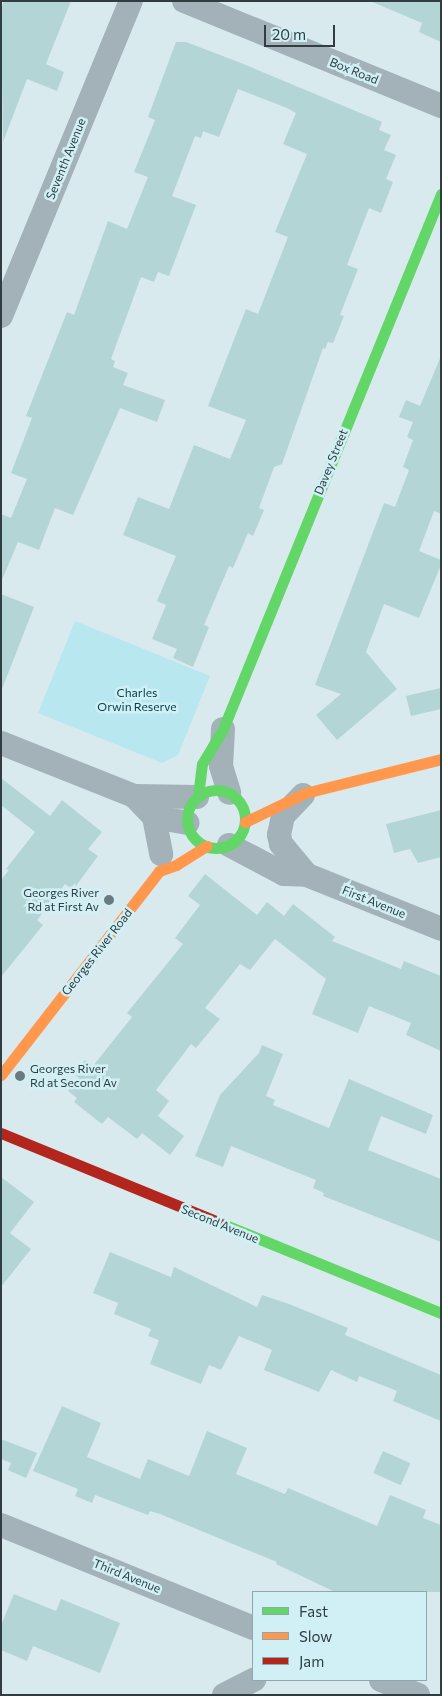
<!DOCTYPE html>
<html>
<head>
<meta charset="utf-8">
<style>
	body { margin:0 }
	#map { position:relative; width:442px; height:1696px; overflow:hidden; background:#d8eaee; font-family:Commissioner,sans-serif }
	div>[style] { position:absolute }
	.green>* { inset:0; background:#b8e7f0 }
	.building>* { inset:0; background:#b4d5d5; transform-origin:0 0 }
	.street>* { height:24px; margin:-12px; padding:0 12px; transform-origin:12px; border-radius:12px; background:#a3b1b8 }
	.fast>* { height:11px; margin:-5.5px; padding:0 5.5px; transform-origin:5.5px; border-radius:5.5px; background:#63d668 }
	.fast>.ring { margin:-5.5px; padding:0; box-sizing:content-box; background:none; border:11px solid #63d668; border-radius:50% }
	.slow>* { height:11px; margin:-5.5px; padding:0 5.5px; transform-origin:5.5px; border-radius:5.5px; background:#ff974d }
	.jam>* { height:11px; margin:-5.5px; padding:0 5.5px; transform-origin:5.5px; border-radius:5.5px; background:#b3261e }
	.dots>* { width:14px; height:14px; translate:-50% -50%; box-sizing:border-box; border:2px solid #d0f0f6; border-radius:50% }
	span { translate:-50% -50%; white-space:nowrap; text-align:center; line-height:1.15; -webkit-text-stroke:5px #d0f0f6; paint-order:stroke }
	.street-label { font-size:12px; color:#313d40 }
	.park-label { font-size:12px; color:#06414a }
	.poi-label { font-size:12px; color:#313d40 }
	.right { translate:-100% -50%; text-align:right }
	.left { translate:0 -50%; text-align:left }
	.frame { position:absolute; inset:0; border:2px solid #313d40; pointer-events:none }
	.legend { position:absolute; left:252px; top:1591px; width:175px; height:90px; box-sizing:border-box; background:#d0f0f6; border:1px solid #90a8ad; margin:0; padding:6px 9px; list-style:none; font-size:15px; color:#313d40 }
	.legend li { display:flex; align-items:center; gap:10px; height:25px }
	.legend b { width:25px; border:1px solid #90a8ad }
	.scale { position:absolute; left:264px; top:25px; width:71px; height:22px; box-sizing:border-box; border:2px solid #313d40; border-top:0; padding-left:6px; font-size:15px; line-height:18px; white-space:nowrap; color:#313d40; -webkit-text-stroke:4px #d0f0f6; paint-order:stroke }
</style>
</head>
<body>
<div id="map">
	<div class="green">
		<div style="clip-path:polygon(75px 621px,210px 676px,178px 755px,162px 763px,38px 713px)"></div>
	</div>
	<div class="building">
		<div style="clip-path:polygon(4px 1px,71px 1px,46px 64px,64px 72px,57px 91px,27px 79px,3px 142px,1px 9px)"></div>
		<div style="clip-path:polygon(370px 1px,441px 1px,441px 42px,419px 32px,422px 23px)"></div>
		<div style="clip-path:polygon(176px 42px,186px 42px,241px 63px,382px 122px,379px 130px,391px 135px,384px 150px,396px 155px,386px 179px,393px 182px,381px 213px,369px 208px,347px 265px,358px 269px,340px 315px,344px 316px,333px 343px,328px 342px,325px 349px,323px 348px,282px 464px,274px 467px,259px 508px,264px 510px,253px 536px,248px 533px,233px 568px,229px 566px,204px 625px,209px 627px,193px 667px,173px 658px,177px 649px,152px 639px,166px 605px,157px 601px,176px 556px,123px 535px,138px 497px,169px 509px,194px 445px,230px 459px,246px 420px,208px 406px,246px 309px,258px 314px,288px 237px,275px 232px,307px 154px,283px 144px,296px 113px,287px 108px,238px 89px,219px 137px,203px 131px,201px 138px,195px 136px,172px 196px,196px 205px,169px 276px,158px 272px,154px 282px,141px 277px,111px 359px,115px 361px,113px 367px,128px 373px,123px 385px,165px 400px,157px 422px,120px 408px,73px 515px,55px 508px,39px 550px,18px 542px,1px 582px,1px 514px,11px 518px,27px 479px,11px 473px,32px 418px,26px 416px,67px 312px,74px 315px,108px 221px,127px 229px,148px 177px,134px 172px,155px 120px,148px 117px)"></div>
		<div style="clip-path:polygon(441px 356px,441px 514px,434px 511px,419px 551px,441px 560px,441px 565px,419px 618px,384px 604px,366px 652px,397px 689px,337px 740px,316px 715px,341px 694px,315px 685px,384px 503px,395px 507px,409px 470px,403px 467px,413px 440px,407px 437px,413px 422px,399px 417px,406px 400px,420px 406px)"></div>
		<div style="clip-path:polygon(1px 594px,34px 607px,2px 689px,1px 688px)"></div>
		<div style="clip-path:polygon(441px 688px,441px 709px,411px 716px,406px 696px)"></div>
		<div style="clip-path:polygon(1px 778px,50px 816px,62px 800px,102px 832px,88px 849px,98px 856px,73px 890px,65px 884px,37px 920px,43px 925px,1px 977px,1px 880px,9px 870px,6px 869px,35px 832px,1px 805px)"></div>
		<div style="clip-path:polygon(441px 810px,441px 857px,418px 863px,410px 849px,394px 853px,386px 824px)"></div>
		<div style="clip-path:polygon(205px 874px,257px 915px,267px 902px,284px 916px,293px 904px,335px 937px,332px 941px,401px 969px,404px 961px,441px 976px,441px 1051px,406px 1035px,411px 1023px,369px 1006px,358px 1033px,312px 1014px,326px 979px,275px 939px,250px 970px,240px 964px,205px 1008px,220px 1019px,196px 1048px,191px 1044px,156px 1090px,169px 1101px,158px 1116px,184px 1136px,170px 1155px,142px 1133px,137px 1139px,108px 1117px,102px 1124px,74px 1102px,77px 1098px,68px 1091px,79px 1078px,74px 1074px,85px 1060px,93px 1066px,132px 1017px,127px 1013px,183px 944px,175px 938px,200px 905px,188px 896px)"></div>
		<div style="clip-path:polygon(262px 1045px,283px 1054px,266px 1096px,275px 1100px,273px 1105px,329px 1128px,349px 1079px,433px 1115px,426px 1134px,381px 1116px,368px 1150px,441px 1179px,441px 1242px,323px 1196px,324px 1193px,313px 1188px,316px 1180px,231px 1146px,223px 1167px,195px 1156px,220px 1095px,259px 1053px)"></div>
		<div style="clip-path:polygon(1px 1177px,34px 1202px,10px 1233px,31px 1249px,1px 1287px)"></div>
		<div style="clip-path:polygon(110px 1252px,171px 1277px,174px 1267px,257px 1307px,262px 1295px,289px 1304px,348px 1328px,345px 1335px,441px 1375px,441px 1421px,393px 1401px,397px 1391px,359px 1376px,357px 1382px,331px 1370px,319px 1392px,264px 1370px,272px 1350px,239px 1336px,221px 1370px,209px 1365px,201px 1384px,150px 1364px,159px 1340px,148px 1336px,151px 1329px,114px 1314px,118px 1303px,93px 1293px)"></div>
		<div style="clip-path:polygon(62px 1406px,101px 1423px,87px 1457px,140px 1479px,148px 1459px,189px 1476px,207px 1431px,247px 1448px,236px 1474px,285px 1494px,288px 1488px,377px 1526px,390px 1495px,426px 1510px,423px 1518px,441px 1525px,441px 1592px,335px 1592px,276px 1564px,277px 1562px,160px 1514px,150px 1511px,148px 1515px,95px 1495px,92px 1503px,75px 1496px,78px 1489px,33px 1471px)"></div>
		<div style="clip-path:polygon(1px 1439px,37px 1453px,26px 1478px,8px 1470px,11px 1463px,1px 1459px)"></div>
		<div style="left:383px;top:1451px;width:30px;height:24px;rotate:24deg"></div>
		<div style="clip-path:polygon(14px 1594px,56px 1611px,61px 1599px,120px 1623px,100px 1673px,33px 1646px,27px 1661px,1px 1650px,1px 1625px)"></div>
	</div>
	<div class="street">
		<div style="left:184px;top:1px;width:278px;rotate:22.2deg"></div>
		<div style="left:1px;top:316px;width:341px;rotate:-67.6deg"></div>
		<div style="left:223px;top:729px;width:37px;rotate:93deg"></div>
		<div style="left:221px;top:766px;width:28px;rotate:73deg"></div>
		<div style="left:1px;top:743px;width:143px;rotate:21.7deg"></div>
		<div style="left:134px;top:796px;width:63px;rotate:0.9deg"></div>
		<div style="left:303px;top:795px;width:29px;rotate:134deg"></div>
		<div style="left:283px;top:816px;width:19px;rotate:102deg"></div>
		<div style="left:279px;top:835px;width:9px;rotate:77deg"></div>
		<div style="left:281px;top:844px;width:40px;rotate:50deg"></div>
		<div style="left:134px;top:796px;width:29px;rotate:46deg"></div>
		<div style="left:154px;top:817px;width:34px;rotate:10deg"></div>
		<div style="left:154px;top:817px;width:38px;rotate:79deg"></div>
		<div style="left:229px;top:845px;width:62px;rotate:27.8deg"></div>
		<div style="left:284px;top:874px;width:23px;rotate:2deg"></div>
		<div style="left:307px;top:875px;width:144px;rotate:21.9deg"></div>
		<div style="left:1px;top:1525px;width:272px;rotate:22.2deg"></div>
		<div style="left:381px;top:1680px;width:40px;rotate:22deg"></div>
		<div style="left:224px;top:1695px;width:34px;rotate:-27deg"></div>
	</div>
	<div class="fast">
		<div class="ring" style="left:187px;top:790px;width:47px;height:47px"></div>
		<div style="left:198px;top:796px;width:32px;rotate:-83deg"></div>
		<div style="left:202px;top:764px;width:41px;rotate:-59deg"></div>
		<div style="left:223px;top:729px;width:578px;rotate:-67.83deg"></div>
		<div style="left:218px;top:1222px;width:241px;rotate:22.2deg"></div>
	</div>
	<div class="slow">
		<div style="left:245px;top:822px;width:67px;rotate:-25.8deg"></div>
		<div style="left:305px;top:793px;width:140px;rotate:-14deg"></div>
		<div style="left:1px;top:1075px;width:258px;rotate:-52.2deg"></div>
		<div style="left:159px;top:871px;width:18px;rotate:-19deg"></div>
		<div style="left:176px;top:865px;width:36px;rotate:-32deg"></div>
	</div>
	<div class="jam">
		<div style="left:1px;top:1133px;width:235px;rotate:22.3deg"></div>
	</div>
	<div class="dots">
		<div style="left:109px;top:900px;background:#6b7a7d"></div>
		<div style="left:20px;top:1076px;background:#6b7a7d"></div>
	</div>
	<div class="street-label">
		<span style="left:354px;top:71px;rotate:22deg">Box Road</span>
		<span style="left:66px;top:159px;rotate:-68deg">Seventh Avenue</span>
		<span style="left:331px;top:462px;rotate:-68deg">Davey Street</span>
		<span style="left:374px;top:902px;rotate:22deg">First Avenue</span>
		<span style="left:97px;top:952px;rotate:-52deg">Georges River Road</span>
		<span style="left:220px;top:1224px;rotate:22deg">Second Avenue</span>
		<span style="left:127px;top:1576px;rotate:22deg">Third Avenue</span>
	</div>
	<div class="park-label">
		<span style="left:137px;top:700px">Charles<br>Orwin Reserve</span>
	</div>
	<div class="poi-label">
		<span class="right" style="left:99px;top:900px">Georges River<br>Rd at First Av</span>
		<span class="left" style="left:30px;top:1076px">Georges River<br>Rd at Second Av</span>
	</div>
	<div class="frame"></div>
	<ul class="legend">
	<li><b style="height:6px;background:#63d668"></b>Fast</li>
	<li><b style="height:6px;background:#ff974d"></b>Slow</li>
	<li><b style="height:6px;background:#b3261e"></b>Jam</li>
	</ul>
	<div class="scale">20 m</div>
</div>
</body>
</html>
